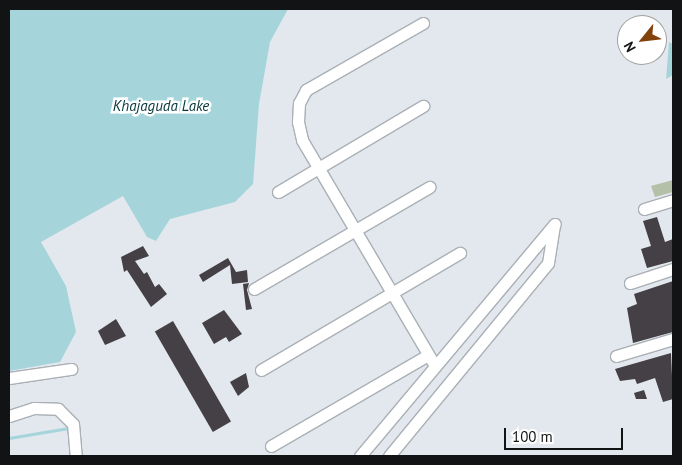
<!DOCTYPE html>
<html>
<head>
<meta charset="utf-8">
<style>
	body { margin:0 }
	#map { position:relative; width:682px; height:465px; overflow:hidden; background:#e2e8ed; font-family:"PT Sans",sans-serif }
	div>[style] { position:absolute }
	.green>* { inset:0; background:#b4c0a7 }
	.water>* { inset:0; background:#a5d5db }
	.stream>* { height:2.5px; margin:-1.25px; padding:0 1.25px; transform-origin:1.25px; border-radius:1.25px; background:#a5d5db }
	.building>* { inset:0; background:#444045; transform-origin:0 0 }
	.roads { filter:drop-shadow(1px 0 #aab0b5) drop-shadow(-1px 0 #aab0b5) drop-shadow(0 1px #aab0b5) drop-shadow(0 -1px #aab0b5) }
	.minor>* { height:11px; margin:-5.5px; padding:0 5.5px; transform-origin:5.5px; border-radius:5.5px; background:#fff }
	span { translate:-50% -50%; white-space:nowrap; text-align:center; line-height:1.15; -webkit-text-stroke:5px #fff; paint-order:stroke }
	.water-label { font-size:15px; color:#07373c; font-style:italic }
	.frame { position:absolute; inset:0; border:10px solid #111315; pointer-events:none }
	.north { position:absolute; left:617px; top:15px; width:50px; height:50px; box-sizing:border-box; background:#fff; border:1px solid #a0a1a1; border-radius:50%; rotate:241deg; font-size:14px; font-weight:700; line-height:20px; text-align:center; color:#111315 }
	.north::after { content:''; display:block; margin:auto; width:18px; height:22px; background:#83420c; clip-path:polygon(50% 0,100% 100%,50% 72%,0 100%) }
	.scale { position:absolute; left:504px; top:428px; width:119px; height:22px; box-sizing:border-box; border:2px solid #111315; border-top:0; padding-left:6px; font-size:15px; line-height:18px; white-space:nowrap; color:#111315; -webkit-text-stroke:4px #fff; paint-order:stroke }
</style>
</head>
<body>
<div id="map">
	<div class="green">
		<div style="clip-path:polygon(673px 180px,673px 192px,655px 197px,651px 186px)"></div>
	</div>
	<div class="water">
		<div style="clip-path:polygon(9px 9px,288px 9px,270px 42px,259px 104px,253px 184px,235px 202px,170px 219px,156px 241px,147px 237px,123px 196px,41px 242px,66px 286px,76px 332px,60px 362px,9px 371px)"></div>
		<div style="clip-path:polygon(669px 42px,673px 44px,673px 75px,666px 79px)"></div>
	</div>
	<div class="stream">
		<div style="left:9px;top:438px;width:60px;rotate:-9.6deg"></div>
	</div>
	<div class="building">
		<div style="clip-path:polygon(657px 217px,665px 242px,673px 239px,673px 261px,647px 268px,641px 249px,651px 246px,643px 221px)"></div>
		<div style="clip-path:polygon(143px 246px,149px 256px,135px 261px,144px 274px,147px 272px,155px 287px,159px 284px,167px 294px,151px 307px,127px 270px,124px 272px,121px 257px)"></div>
		<div style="clip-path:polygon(228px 258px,236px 272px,247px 270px,248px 282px,232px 284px,230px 265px,203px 282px,199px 275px)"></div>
		<div style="clip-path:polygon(673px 281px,673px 332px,633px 343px,627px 308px,637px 304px,634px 294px)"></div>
		<div style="clip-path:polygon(249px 283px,247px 290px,252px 309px,246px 310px,243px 284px)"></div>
		<div style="clip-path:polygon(224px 310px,242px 334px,229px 342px,226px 337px,214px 344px,202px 323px)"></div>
		<div style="clip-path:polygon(116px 319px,126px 336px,105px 345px,98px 331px)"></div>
		<div style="left:173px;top:321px;width:116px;height:21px;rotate:60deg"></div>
		<div style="clip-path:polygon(671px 353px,673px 399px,663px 402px,655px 378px,637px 384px,635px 379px,620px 381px,615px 369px)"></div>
		<div style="clip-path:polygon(246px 373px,249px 387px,238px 396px,230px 382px)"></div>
		<div style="clip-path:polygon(644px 390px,647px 399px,636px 399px,634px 393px)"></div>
	</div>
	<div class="roads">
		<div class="minor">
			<div style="left:423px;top:23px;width:135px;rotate:150.2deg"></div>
			<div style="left:306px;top:90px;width:15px;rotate:118deg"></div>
			<div style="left:299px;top:103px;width:19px;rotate:93deg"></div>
			<div style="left:298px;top:122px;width:18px;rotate:77deg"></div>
			<div style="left:302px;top:140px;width:262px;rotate:59.5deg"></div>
			<div style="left:278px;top:192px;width:169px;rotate:-30.7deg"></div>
			<div style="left:644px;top:209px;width:30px;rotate:-17deg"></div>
			<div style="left:630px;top:283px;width:45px;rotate:-18deg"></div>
			<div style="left:254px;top:289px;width:203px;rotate:-30.2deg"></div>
			<div style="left:616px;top:356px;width:59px;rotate:-16.6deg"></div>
			<div style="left:261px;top:370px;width:231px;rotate:-30.5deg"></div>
			<div style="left:9px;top:378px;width:63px;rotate:-8.3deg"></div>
			<div style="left:9px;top:416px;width:26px;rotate:-18deg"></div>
			<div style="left:34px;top:408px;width:24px;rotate:2deg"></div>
			<div style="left:58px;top:409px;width:21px;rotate:45deg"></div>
			<div style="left:73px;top:424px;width:32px;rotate:85deg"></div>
			<div style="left:271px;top:446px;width:181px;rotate:-30.1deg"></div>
			<div style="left:360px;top:456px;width:303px;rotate:-50deg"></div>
			<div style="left:389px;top:456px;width:250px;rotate:-50.5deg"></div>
			<div style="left:548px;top:263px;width:37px;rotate:-81deg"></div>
		</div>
	</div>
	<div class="water-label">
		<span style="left:161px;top:106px">Khajaguda Lake</span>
	</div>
	<div class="frame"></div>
	<div class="north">N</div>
	<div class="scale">100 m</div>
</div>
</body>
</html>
